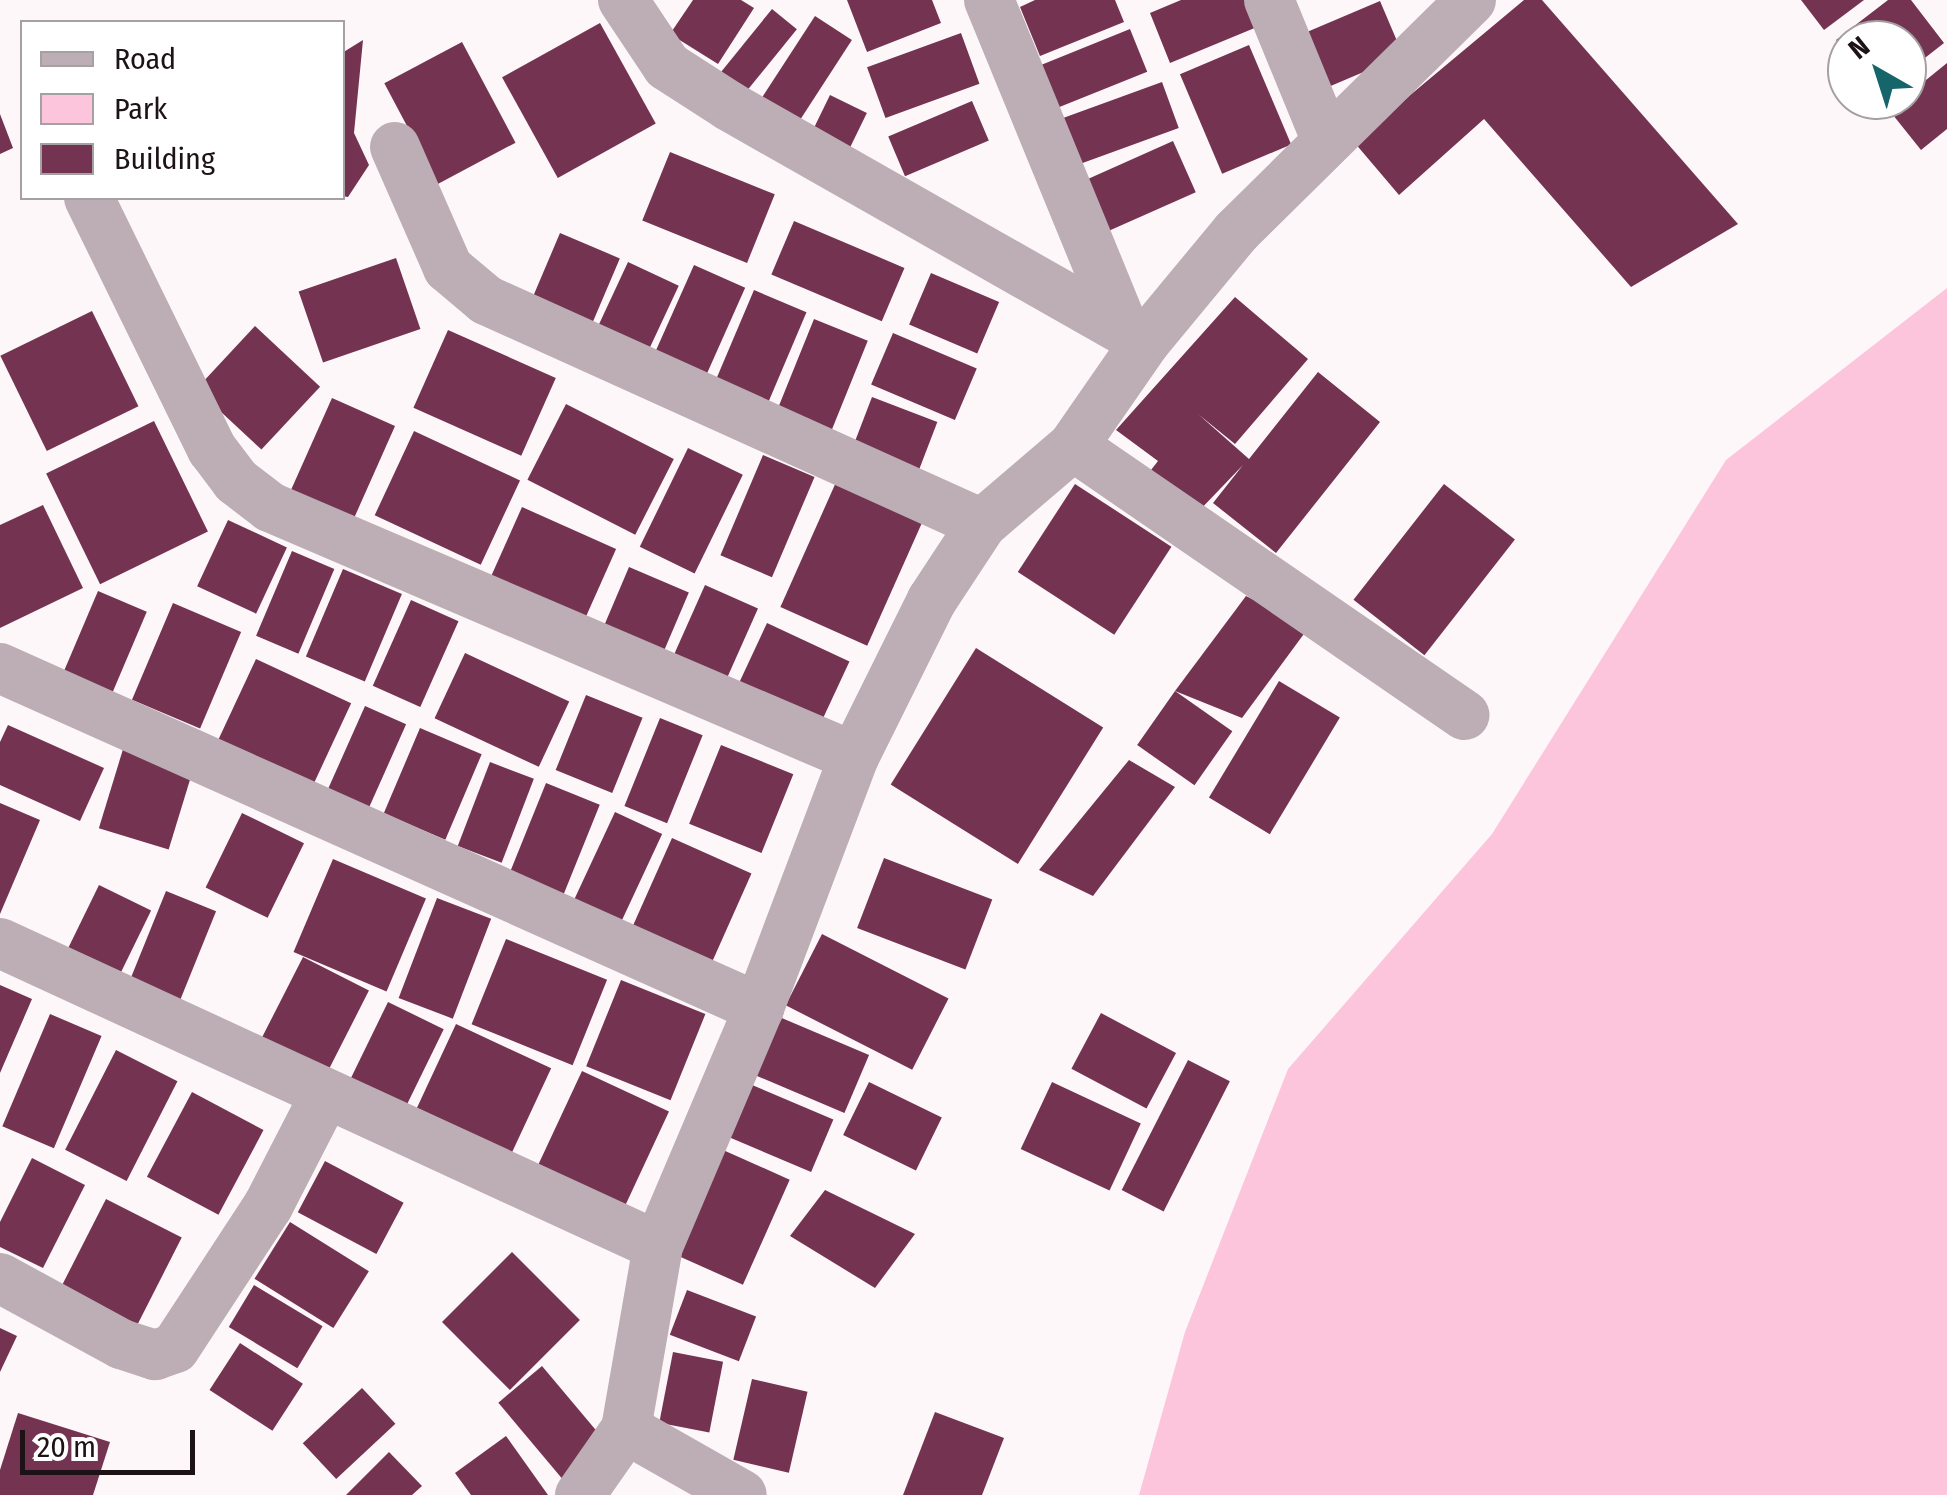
<!DOCTYPE html>
<html>
<head>
<meta charset="utf-8">
<style>
	body { margin:0 }
	#map { position:relative; width:1947px; height:1495px; overflow:hidden; background:#fef7f9; font-family:"Fira Sans Condensed",sans-serif }
	div>[style] { position:absolute }
	.green>* { inset:0; background:#fcc5db }
	.building>* { inset:0; background:#733351; transform-origin:0 0 }
	.street>* { height:50px; margin:-25px; padding:0 25px; transform-origin:25px; border-radius:25px; background:#bcaeb4 }
	span { translate:-50% -50%; white-space:nowrap; text-align:center; line-height:1.15; -webkit-text-stroke:10px #fff; paint-order:stroke }
	.legend { position:absolute; left:20px; top:20px; width:325px; height:180px; box-sizing:border-box; background:#fff; border:2px solid #a5a1a2; margin:0; padding:12px 18px; list-style:none; font-size:30px; color:#1d1317 }
	.legend li { display:flex; align-items:center; gap:20px; height:50px }
	.legend b { width:50px; border:2px solid #a5a1a2 }
	.north { position:absolute; left:1827px; top:20px; width:100px; height:100px; box-sizing:border-box; background:#fff; border:2px solid #a5a1a2; border-radius:50%; rotate:321deg; font-size:28px; font-weight:700; line-height:40px; text-align:center; color:#1d1317 }
	.north::after { content:''; display:block; margin:auto; width:35px; height:45px; background:#16656b; clip-path:polygon(50% 0,100% 100%,50% 72%,0 100%) }
	.scale { position:absolute; left:20px; top:1430px; width:175px; height:45px; box-sizing:border-box; border:5px solid #1d1317; border-top:0; padding-left:12px; font-size:30px; line-height:35px; white-space:nowrap; color:#1d1317; -webkit-text-stroke:8px #fff; paint-order:stroke }
</style>
</head>
<body>
<div id="map">
	<div class="green">
		<div style="clip-path:polygon(1947px 288px,1947px 1495px,1139px 1495px,1185px 1332px,1288px 1069px,1492px 834px,1726px 460px)"></div>
	</div>
	<div class="building">
		<div style="clip-path:polygon(693px 0,741px 0,754px 8px,718px 64px,670px 34px)"></div>
		<div style="clip-path:polygon(847px 0,932px 0,941px 23px,867px 52px)"></div>
		<div style="clip-path:polygon(1035px 0,1115px 0,1124px 22px,1040px 56px,1020px 7px)"></div>
		<div style="clip-path:polygon(1181px 0,1245px 0,1257px 27px,1170px 63px,1150px 13px)"></div>
		<div style="clip-path:polygon(1524px 0,1542px 0,1738px 224px,1631px 287px,1484px 119px,1399px 195px,1354px 142px)"></div>
		<div style="clip-path:polygon(1801px 0,1864px 0,1824px 30px)"></div>
		<div style="clip-path:polygon(1888px 0,1911px 0,1944px 43px,1907px 72px,1907px 40px,1847px 40px,1847px 54px,1836px 40px)"></div>
		<div style="left:1380px;top:1px;width:59px;height:96px;rotate:67deg"></div>
		<div style="left:772px;top:9px;width:32px;height:82px;rotate:39deg"></div>
		<div style="left:815px;top:16px;width:44px;height:98px;rotate:33deg"></div>
		<div style="left:600px;top:23px;width:115px;height:112px;rotate:61deg"></div>
		<div style="left:1130px;top:29px;width:46px;height:100px;rotate:68deg"></div>
		<div style="left:961px;top:33px;width:54px;height:100px;rotate:70deg"></div>
		<div style="clip-path:polygon(363px 40px,354px 133px,369px 165px,348px 197px,342px 196px,342px 53px)"></div>
		<div style="left:462px;top:42px;width:114px;height:88px;rotate:62deg"></div>
		<div style="left:1249px;top:45px;width:108px;height:75px;rotate:67deg"></div>
		<div style="clip-path:polygon(1947px 63px,1947px 129px,1921px 150px,1889px 110px)"></div>
		<div style="left:1162px;top:82px;width:49px;height:106px;rotate:70deg"></div>
		<div style="left:830px;top:95px;width:41px;height:57px;rotate:26deg"></div>
		<div style="left:972px;top:101px;width:43px;height:91px;rotate:67deg"></div>
		<div style="clip-path:polygon(0 114px,13px 148px,0 154px)"></div>
		<div style="left:1173px;top:141px;width:56px;height:95px;rotate:66deg"></div>
		<div style="left:670px;top:152px;width:113px;height:74px;rotate:22deg"></div>
		<div style="left:794px;top:221px;width:120px;height:58px;rotate:23deg"></div>
		<div style="left:560px;top:233px;width:65px;height:79px;rotate:23deg"></div>
		<div style="left:396px;top:258px;width:75px;height:103px;rotate:71deg"></div>
		<div style="left:628px;top:262px;width:56px;height:81px;rotate:25deg"></div>
		<div style="left:694px;top:265px;width:56px;height:107px;rotate:24deg"></div>
		<div style="left:931px;top:273px;width:74px;height:56px;rotate:23deg"></div>
		<div style="left:754px;top:290px;width:57px;height:108px;rotate:23deg"></div>
		<div style="clip-path:polygon(1235px 297px,1308px 359px,1235px 444px,1198px 414px,1249px 459px,1318px 372px,1380px 422px,1276px 553px,1213px 503px,1243px 465px,1196px 514px,1144px 479px,1158px 461px,1116px 430px)"></div>
		<div style="left:92px;top:311px;width:106px;height:102px;rotate:64deg"></div>
		<div style="left:814px;top:319px;width:58px;height:96px;rotate:22deg"></div>
		<div style="left:255px;top:326px;width:89px;height:86px;rotate:43deg"></div>
		<div style="left:448px;top:330px;width:118px;height:85px;rotate:24deg"></div>
		<div style="left:893px;top:333px;width:91px;height:56px;rotate:23deg"></div>
		<div style="left:872px;top:397px;width:70px;height:57px;rotate:21deg"></div>
		<div style="left:332px;top:398px;width:69px;height:103px;rotate:24deg"></div>
		<div style="left:566px;top:404px;width:121px;height:85px;rotate:27deg"></div>
		<div style="left:154px;top:421px;width:123px;height:120px;rotate:64deg"></div>
		<div style="left:414px;top:431px;width:117px;height:93px;rotate:25deg"></div>
		<div style="left:688px;top:448px;width:61px;height:110px;rotate:26deg"></div>
		<div style="left:763px;top:455px;width:56px;height:109px;rotate:23deg"></div>
		<div style="left:841px;top:471px;width:95px;height:149px;rotate:24deg"></div>
		<div style="left:1075px;top:484px;width:115px;height:105px;rotate:33deg"></div>
		<div style="left:1444px;top:484px;width:90px;height:147px;rotate:38deg"></div>
		<div style="clip-path:polygon(43px 505px,83px 588px,0 628px,0 525px)"></div>
		<div style="left:522px;top:507px;width:103px;height:77px;rotate:24deg"></div>
		<div style="left:228px;top:520px;width:65px;height:73px;rotate:25deg"></div>
		<div style="left:292px;top:551px;width:46px;height:92px;rotate:23deg"></div>
		<div style="left:629px;top:567px;width:65px;height:79px;rotate:23deg"></div>
		<div style="left:343px;top:569px;width:64px;height:95px;rotate:23deg"></div>
		<div style="left:705px;top:585px;width:58px;height:81px;rotate:24deg"></div>
		<div style="left:98px;top:591px;width:53px;height:103px;rotate:23deg"></div>
		<div style="clip-path:polygon(1246px 596px,1309px 627px,1242px 718px,1175px 691px)"></div>
		<div style="left:411px;top:600px;width:52px;height:94px;rotate:24deg"></div>
		<div style="left:173px;top:603px;width:74px;height:105px;rotate:23deg"></div>
		<div style="left:767px;top:623px;width:91px;height:78px;rotate:25deg"></div>
		<div style="left:976px;top:648px;width:150px;height:161px;rotate:32deg"></div>
		<div style="left:465px;top:653px;width:115px;height:72px;rotate:25deg"></div>
		<div style="left:256px;top:659px;width:105px;height:90px;rotate:25deg"></div>
		<div style="left:1279px;top:681px;width:71px;height:136px;rotate:31deg"></div>
		<div style="left:1175px;top:691px;width:70px;height:66px;rotate:35deg"></div>
		<div style="left:586px;top:695px;width:61px;height:81px;rotate:22deg"></div>
		<div style="left:365px;top:706px;width:45px;height:95px;rotate:24deg"></div>
		<div style="left:660px;top:718px;width:46px;height:95px;rotate:22deg"></div>
		<div style="clip-path:polygon(8px 725px,104px 768px,80px 821px,0 785px,0 742px)"></div>
		<div style="left:420px;top:728px;width:67px;height:93px;rotate:23deg"></div>
		<div style="left:721px;top:745px;width:78px;height:85px;rotate:22deg"></div>
		<div style="left:124px;top:746px;width:73px;height:86px;rotate:17deg"></div>
		<div style="clip-path:polygon(1129px 760px,1175px 787px,1093px 896px,1039px 870px)"></div>
		<div style="left:490px;top:762px;width:47px;height:90px;rotate:21deg"></div>
		<div style="left:546px;top:783px;width:58px;height:97px;rotate:22deg"></div>
		<div style="clip-path:polygon(0 803px,40px 820px,0 914px)"></div>
		<div style="left:615px;top:812px;width:52px;height:102px;rotate:25deg"></div>
		<div style="left:242px;top:813px;width:69px;height:83px;rotate:26deg"></div>
		<div style="left:672px;top:838px;width:87px;height:104px;rotate:24deg"></div>
		<div style="left:884px;top:858px;width:116px;height:75px;rotate:21deg"></div>
		<div style="left:333px;top:859px;width:101px;height:101px;rotate:23deg"></div>
		<div style="left:99px;top:885px;width:58px;height:78px;rotate:26deg"></div>
		<div style="left:166px;top:891px;width:54px;height:102px;rotate:22deg"></div>
		<div style="left:437px;top:898px;width:58px;height:107px;rotate:21deg"></div>
		<div style="left:822px;top:934px;width:142px;height:80px;rotate:27deg"></div>
		<div style="left:506px;top:939px;width:109px;height:92px;rotate:22deg"></div>
		<div style="left:303px;top:957px;width:74px;height:100px;rotate:27deg"></div>
		<div style="left:621px;top:980px;width:91px;height:93px;rotate:22deg"></div>
		<div style="clip-path:polygon(0 985px,32px 999px,0 1073px)"></div>
		<div style="left:388px;top:1002px;width:62px;height:97px;rotate:26deg"></div>
		<div style="left:1101px;top:1013px;width:85px;height:63px;rotate:28deg"></div>
		<div style="left:50px;top:1014px;width:56px;height:122px;rotate:23deg"></div>
		<div style="left:777px;top:1016px;width:100px;height:63px;rotate:23deg"></div>
		<div style="left:456px;top:1024px;width:105px;height:108px;rotate:25deg"></div>
		<div style="left:116px;top:1050px;width:69px;height:112px;rotate:27deg"></div>
		<div style="left:1188px;top:1060px;width:47px;height:146px;rotate:27deg"></div>
		<div style="left:582px;top:1071px;width:96px;height:114px;rotate:25deg"></div>
		<div style="left:745px;top:1082px;width:96px;height:57px;rotate:23deg"></div>
		<div style="left:869px;top:1082px;width:81px;height:59px;rotate:26deg"></div>
		<div style="left:1052px;top:1082px;width:98px;height:74px;rotate:25deg"></div>
		<div style="left:192px;top:1092px;width:81px;height:96px;rotate:28deg"></div>
		<div style="left:723px;top:1150px;width:73px;height:115px;rotate:24deg"></div>
		<div style="clip-path:polygon(32px 1158px,85px 1185px,43px 1268px,0 1247px,0 1222px)"></div>
		<div style="left:325px;top:1161px;width:89px;height:58px;rotate:28deg"></div>
		<div style="clip-path:polygon(825px 1190px,915px 1234px,875px 1288px,790px 1236px)"></div>
		<div style="left:106px;top:1199px;width:85px;height:107px;rotate:27deg"></div>
		<div style="left:290px;top:1222px;width:93px;height:67px;rotate:32deg"></div>
		<div style="left:512px;top:1252px;width:96px;height:99px;rotate:45deg"></div>
		<div style="left:254px;top:1285px;width:80px;height:49px;rotate:31deg"></div>
		<div style="left:687px;top:1290px;width:74px;height:48px;rotate:21deg"></div>
		<div style="clip-path:polygon(0 1328px,17px 1336px,0 1372px)"></div>
		<div style="left:240px;top:1343px;width:75px;height:56px;rotate:33deg"></div>
		<div style="left:673px;top:1352px;width:51px;height:72px;rotate:11deg"></div>
		<div style="left:542px;top:1366px;width:100px;height:57px;rotate:50deg"></div>
		<div style="left:752px;top:1379px;width:57px;height:83px;rotate:13deg"></div>
		<div style="left:362px;top:1388px;width:49px;height:81px;rotate:47deg"></div>
		<div style="clip-path:polygon(935px 1412px,1004px 1438px,982px 1495px,903px 1495px)"></div>
		<div style="clip-path:polygon(18px 1413px,110px 1442px,93px 1495px,0 1495px,0 1470px)"></div>
		<div style="clip-path:polygon(506px 1436px,548px 1495px,471px 1495px,455px 1473px)"></div>
		<div style="clip-path:polygon(389px 1452px,422px 1486px,412px 1495px,346px 1495px)"></div>
	</div>
	<div class="street">
		<div style="left:623px;top:0;width:79px;rotate:56.3deg"></div>
		<div style="left:667px;top:66px;width:74px;rotate:32.8deg"></div>
		<div style="left:729px;top:106px;width:478px;rotate:29.6deg"></div>
		<div style="left:989px;top:0;width:356px;rotate:67.7deg"></div>
		<div style="left:1269px;top:0;width:150px;rotate:67.7deg"></div>
		<div style="left:395px;top:147px;width:132px;rotate:66.3deg"></div>
		<div style="left:448px;top:268px;width:50px;rotate:40.1deg"></div>
		<div style="left:486px;top:300px;width:544px;rotate:24.3deg"></div>
		<div style="left:89px;top:198px;width:280px;rotate:63.9deg"></div>
		<div style="left:212px;top:449px;width:40px;rotate:53deg"></div>
		<div style="left:236px;top:481px;width:43px;rotate:37.4deg"></div>
		<div style="left:270px;top:507px;width:635px;rotate:23.17deg"></div>
		<div style="left:1073px;top:446px;width:475px;rotate:34.5deg"></div>
		<div style="left:0;top:668px;width:832px;rotate:24.13deg"></div>
		<div style="left:0;top:943px;width:724px;rotate:24.73deg"></div>
		<div style="left:0;top:1278px;width:138px;rotate:28.6deg"></div>
		<div style="left:121px;top:1344px;width:36px;rotate:18deg"></div>
		<div style="left:155px;top:1355px;width:21px;rotate:-19deg"></div>
		<div style="left:175px;top:1348px;width:170px;rotate:-56.8deg"></div>
		<div style="left:268px;top:1206px;width:125px;rotate:-62.8deg"></div>
		<div style="left:626px;top:1429px;width:133px;rotate:29.6deg"></div>
		<div style="left:580px;top:1495px;width:80px;rotate:-55.1deg"></div>
		<div style="left:626px;top:1429px;width:186px;rotate:-80.1deg"></div>
		<div style="left:658px;top:1246px;width:259px;rotate:-67deg"></div>
		<div style="left:759px;top:1008px;width:268px;rotate:-69.3deg"></div>
		<div style="left:854px;top:757px;width:175px;rotate:-63.6deg"></div>
		<div style="left:932px;top:600px;width:91px;rotate:-56.7deg"></div>
		<div style="left:982px;top:524px;width:120px;rotate:-40.6deg"></div>
		<div style="left:1073px;top:446px;width:126px;rotate:-55.3deg"></div>
		<div style="left:1145px;top:342px;width:143px;rotate:-50.4deg"></div>
		<div style="left:1236px;top:232px;width:330px;rotate:-44.6deg"></div>
	</div>
	<ul class="legend">
	<li><b style="height:12px;background:#bcaeb4"></b>Road</li>
	<li><b style="height:28px;background:#fcc5db"></b>Park</li>
	<li><b style="height:28px;background:#733351"></b>Building</li>
	</ul>
	<div class="north">N</div>
	<div class="scale">20 m</div>
</div>
</body>
</html>
